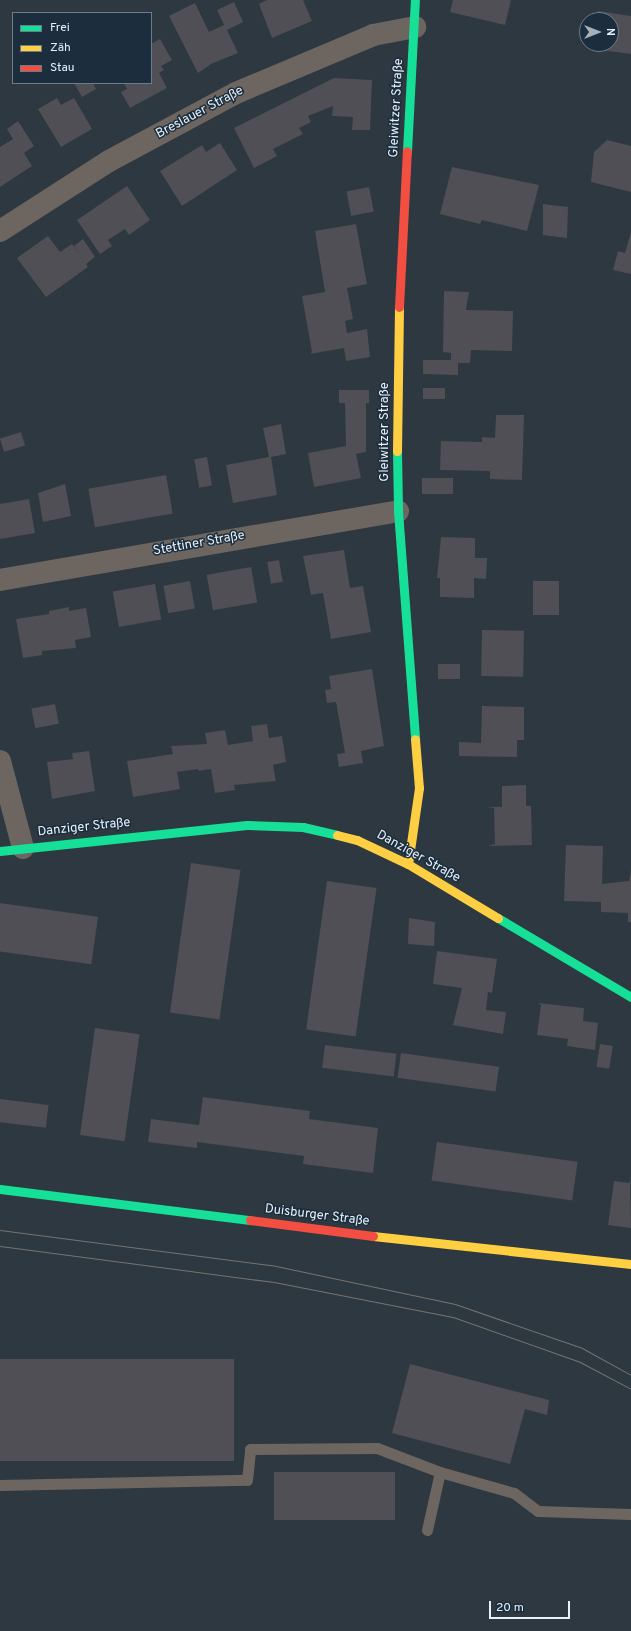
<!DOCTYPE html>
<html>
<head>
<meta charset="utf-8">
<style>
	body { margin:0 }
	#map { position:relative; width:631px; height:1631px; overflow:hidden; background:#2e3840; font-family:Overpass,sans-serif }
	div>[style] { position:absolute }
	.building>* { inset:0; background:#4f4f55; transform-origin:0 0 }
	.lane>* { height:11px; margin:-5.5px; padding:0 5.5px; transform-origin:5.5px; border-radius:5.5px; background:#6c6560 }
	.street>* { height:22px; margin:-11px; padding:0 11px; transform-origin:11px; border-radius:11px; background:#6c6560 }
	.fast>* { height:9px; margin:-4.5px; padding:0 4.5px; transform-origin:4.5px; border-radius:4.5px; background:#16e098 }
	.slow>* { height:9px; margin:-4.5px; padding:0 4.5px; transform-origin:4.5px; border-radius:4.5px; background:#ffcf43 }
	.jam>* { height:9px; margin:-4.5px; padding:0 4.5px; transform-origin:4.5px; border-radius:4.5px; background:#f24e42 }
	.tram>* { height:1px; margin:-0.5px; padding:0 0.5px; transform-origin:0.5px; border-radius:0.5px; background:#767471 }
	span { translate:-50% -50%; white-space:nowrap; text-align:center; line-height:1.15; -webkit-text-stroke:3px #1c2e3d; paint-order:stroke }
	.street-label { font-size:13px; color:#e6f1fb }
	.legend { position:absolute; left:12px; top:12px; width:140px; height:72px; box-sizing:border-box; background:#1c2e3d; border:1px solid #6d7c89; margin:0; padding:5px 7px; list-style:none; font-size:12px; color:#e6f1fb }
	.legend li { display:flex; align-items:center; gap:8px; height:20px }
	.legend b { width:20px; border:1px solid #6d7c89 }
	.north { position:absolute; left:579px; top:12px; width:40px; height:40px; box-sizing:border-box; background:#1c2e3d; border:1px solid #6d7c89; border-radius:50%; rotate:90deg; font-size:11px; font-weight:700; line-height:16px; text-align:center; color:#e6f1fb }
	.north::after { content:''; display:block; margin:auto; width:14px; height:18px; background:#a6b0ba; clip-path:polygon(50% 0,100% 100%,50% 72%,0 100%) }
	.scale { position:absolute; left:489px; top:1601px; width:81px; height:18px; box-sizing:border-box; border:2px solid #e6f1fb; border-top:0; padding-left:5px; font-size:12px; line-height:14px; white-space:nowrap; color:#e6f1fb; -webkit-text-stroke:3px #1c2e3d; paint-order:stroke }
</style>
</head>
<body>
<div id="map">
	<div class="building">
		<div style="clip-path:polygon(267px 0,303px 0,312px 21px,272px 38px,259px 4px)"></div>
		<div style="clip-path:polygon(453px 0,511px 0,505px 25px,450px 12px)"></div>
		<div style="clip-path:polygon(234px 2px,243px 22px,227px 30px,238px 53px,211px 64px,198px 73px,169px 16px,195px 3px,209px 32px,224px 25px,217px 10px)"></div>
		<div style="clip-path:polygon(598px 11px,631px 16px,631px 54px,593px 49px,594px 44px,611px 44px,611px 20px,597px 20px)"></div>
		<div style="clip-path:polygon(160px 39px,172px 60px,161px 66px,164px 70px,159px 73px,167px 88px,130px 108px,121px 92px,127px 89px,124px 83px,151px 83px,151px 44px)"></div>
		<div style="clip-path:polygon(334px 78px,372px 80px,370px 130px,352px 130px,353px 117px,332px 116px,333px 106px,308px 116px,311px 122px,299px 128px,303px 134px,273px 149px,277px 156px,254px 168px,234px 128px)"></div>
		<div style="clip-path:polygon(74px 83px,93px 83px,96px 89px,82px 97px)"></div>
		<div style="clip-path:polygon(57px 98px,61px 105px,74px 98px,92px 129px,61px 147px,38px 109px)"></div>
		<div style="clip-path:polygon(18px 121px,34px 146px,24px 153px,32px 166px,0 187px,0 147px,13px 139px,7px 129px)"></div>
		<div style="clip-path:polygon(607px 140px,631px 146px,631px 192px,591px 182px,594px 152px)"></div>
		<div style="clip-path:polygon(220px 143px,237px 170px,182px 206px,160px 171px,202px 145px,206px 152px)"></div>
		<div style="clip-path:polygon(452px 167px,539px 185px,527px 231px,482px 220px,480px 224px,440px 214px)"></div>
		<div style="clip-path:polygon(127px 186px,150px 220px,129px 235px,125px 229px,108px 240px,112px 246px,100px 254px,77px 220px)"></div>
		<div style="left:369px;top:187px;width:25px;height:23px;rotate:79deg"></div>
		<div style="clip-path:polygon(543px 204px,568px 207px,567px 238px,543px 235px)"></div>
		<div style="clip-path:polygon(356px 224px,367px 284px,347px 288px,353px 319px,345px 321px,347px 333px,367px 329px,370px 357px,346px 361px,344px 348px,310px 354px,312px 352px,302px 296px,325px 292px,315px 231px)"></div>
		<div style="clip-path:polygon(631px 232px,631px 274px,613px 270px,618px 251px,625px 253px)"></div>
		<div style="clip-path:polygon(48px 236px,60px 252px,72px 244px,81px 256px,74px 246px,83px 239px,95px 257px,86px 264px,88px 267px,46px 297px,17px 258px)"></div>
		<div style="clip-path:polygon(444px 291px,469px 292px,466px 310px,513px 311px,512px 351px,471px 350px,470px 363px,458px 363px,458px 375px,423px 374px,423px 360px,451px 360px,451px 353px,443px 352px)"></div>
		<div style="left:423px;top:388px;width:22px;height:11px"></div>
		<div style="clip-path:polygon(339px 390px,369px 390px,369px 403px,366px 403px,366px 452px,356px 454px,361px 478px,314px 487px,308px 453px,346px 446px,345px 403px,339px 403px)"></div>
		<div style="clip-path:polygon(496px 415px,524px 415px,522px 480px,490px 479px,490px 471px,440px 470px,441px 441px,482px 442px,482px 437px,495px 438px)"></div>
		<div style="clip-path:polygon(281px 424px,286px 454px,271px 457px,277px 495px,233px 503px,226px 465px,269px 457px,263px 428px)"></div>
		<div style="left:21px;top:432px;width:14px;height:22px;rotate:73deg"></div>
		<div style="left:207px;top:457px;width:29px;height:13px;rotate:80deg"></div>
		<div style="left:166px;top:475px;width:39px;height:79px;rotate:80deg"></div>
		<div style="left:422px;top:478px;width:31px;height:16px"></div>
		<div style="clip-path:polygon(65px 484px,71px 516px,43px 522px,38px 493px)"></div>
		<div style="clip-path:polygon(29px 499px,35px 533px,0 539px,0 504px)"></div>
		<div style="clip-path:polygon(441px 537px,475px 538px,475px 558px,487px 558px,486px 579px,474px 578px,474px 598px,440px 597px,440px 578px,437px 578px)"></div>
		<div style="clip-path:polygon(344px 550px,350px 588px,363px 586px,371px 632px,331px 639px,323px 593px,311px 595px,303px 556px)"></div>
		<div style="left:279px;top:560px;width:22px;height:12px;rotate:80deg"></div>
		<div style="left:251px;top:567px;width:36px;height:45px;rotate:80deg"></div>
		<div style="left:190px;top:581px;width:28px;height:27px;rotate:80deg"></div>
		<div style="left:559px;top:581px;width:34px;height:26px;rotate:90deg"></div>
		<div style="left:155px;top:584px;width:36px;height:43px;rotate:80deg"></div>
		<div style="clip-path:polygon(69px 607px,69px 611px,86px 608px,91px 637px,75px 640px,76px 648px,42px 651px,42px 655px,23px 658px,16px 619px,49px 614px,49px 611px)"></div>
		<div style="left:482px;top:630px;width:42px;height:46px;rotate:1deg"></div>
		<div style="left:438px;top:664px;width:22px;height:15px"></div>
		<div style="clip-path:polygon(372px 669px,384px 746px,361px 751px,363px 763px,339px 767px,337px 754px,345px 753px,336px 702px,327px 703px,325px 690px,331px 689px,329px 676px)"></div>
		<div style="left:55px;top:704px;width:20px;height:24px;rotate:79deg"></div>
		<div style="clip-path:polygon(482px 706px,524px 707px,524px 740px,517px 740px,517px 757px,459px 756px,459px 742px,481px 743px)"></div>
		<div style="clip-path:polygon(267px 724px,269px 738px,282px 736px,286px 762px,273px 765px,276px 781px,234px 785px,235px 790px,215px 793px,211px 769px,199px 771px,198px 769px,177px 772px,180px 789px,133px 797px,127px 761px,173px 754px,171px 746px,207px 744px,205px 733px,225px 730px,228px 745px,253px 741px,251px 726px)"></div>
		<div style="clip-path:polygon(89px 751px,95px 791px,52px 799px,47px 762px,73px 759px,72px 753px)"></div>
		<div style="clip-path:polygon(526px 785px,526px 806px,531px 806px,532px 845px,488px 846px,495px 844px,494px 808px,487px 807px,502px 807px,502px 786px)"></div>
		<div style="clip-path:polygon(566px 845px,603px 846px,602px 884px,629px 881px,631px 870px,631px 922px,628px 922px,628px 913px,601px 912px,601px 902px,564px 901px)"></div>
		<div style="left:191px;top:863px;width:50px;height:151px;rotate:8deg"></div>
		<div style="left:327px;top:881px;width:50px;height:150px;rotate:8deg"></div>
		<div style="left:0;top:903px;width:99px;height:48px;rotate:8deg"></div>
		<div style="clip-path:polygon(409px 918px,435px 922px,434px 946px,408px 944px)"></div>
		<div style="clip-path:polygon(437px 951px,497px 959px,492px 993px,488px 992px,486px 1010px,506px 1012px,503px 1034px,453px 1025px,462px 988px,433px 984px)"></div>
		<div style="clip-path:polygon(538px 1003px,584px 1008px,583px 1021px,598px 1023px,595px 1050px,567px 1046px,568px 1039px,537px 1035px,541px 1005px)"></div>
		<div style="left:95px;top:1028px;width:45px;height:108px;rotate:8deg"></div>
		<div style="left:600px;top:1044px;width:13px;height:23px;rotate:9deg"></div>
		<div style="left:325px;top:1045px;width:72px;height:23px;rotate:7deg"></div>
		<div style="left:401px;top:1053px;width:99px;height:25px;rotate:8deg"></div>
		<div style="clip-path:polygon(203px 1097px,310px 1111px,309px 1119px,378px 1128px,373px 1173px,303px 1164px,304px 1156px,197px 1142px,197px 1148px,148px 1142px,151px 1119px,199px 1125px)"></div>
		<div style="left:0;top:1099px;width:49px;height:23px;rotate:7deg"></div>
		<div style="left:437px;top:1142px;width:142px;height:39px;rotate:8deg"></div>
		<div style="clip-path:polygon(630px 1179px,631px 1228px,608px 1225px,614px 1181px,629px 1183px)"></div>
		<div style="left:234px;top:1359px;width:102px;height:234px;rotate:90deg"></div>
		<div style="clip-path:polygon(410px 1364px,549px 1400px,547px 1415px,525px 1409px,510px 1464px,392px 1433px)"></div>
		<div style="left:395px;top:1472px;width:48px;height:121px;rotate:90deg"></div>
	</div>
	<div class="lane">
		<div style="left:0;top:1485px;width:247px;rotate:-1.2deg"></div>
		<div style="left:247px;top:1480px;width:31px;rotate:-84deg"></div>
		<div style="left:250px;top:1449px;width:127px;rotate:-0.5deg"></div>
		<div style="left:377px;top:1448px;width:67px;rotate:20.9deg"></div>
		<div style="left:440px;top:1472px;width:77px;rotate:15.8deg"></div>
		<div style="left:514px;top:1493px;width:30px;rotate:37deg"></div>
		<div style="left:538px;top:1511px;width:93px;rotate:1.8deg"></div>
		<div style="left:427px;top:1530px;width:59px;rotate:-77.4deg"></div>
	</div>
	<div class="street">
		<div style="left:0;top:231px;width:130px;rotate:-32.7deg"></div>
		<div style="left:109px;top:161px;width:144px;rotate:-28.2deg"></div>
		<div style="left:236px;top:93px;width:149px;rotate:-22.9deg"></div>
		<div style="left:373px;top:35px;width:43px;rotate:-10.8deg"></div>
		<div style="left:0;top:580px;width:404px;rotate:-9.8deg"></div>
		<div style="left:0;top:761px;width:90px;rotate:75.2deg"></div>
	</div>
	<div class="fast">
		<div style="left:407px;top:151px;width:151px;rotate:-87deg"></div>
		<div style="left:397px;top:451px;width:60px;rotate:89deg"></div>
		<div style="left:398px;top:511px;width:229px;rotate:85.7deg"></div>
		<div style="left:0;top:851px;width:248px;rotate:-6deg"></div>
		<div style="left:247px;top:825px;width:56px;rotate:2deg"></div>
		<div style="left:303px;top:827px;width:35px;rotate:13deg"></div>
		<div style="left:498px;top:918px;width:155px;rotate:30.7deg"></div>
		<div style="left:0;top:1189px;width:252px;rotate:7.1deg"></div>
	</div>
	<div class="slow">
		<div style="left:397px;top:451px;width:144px;rotate:-89.2deg"></div>
		<div style="left:337px;top:835px;width:21px;rotate:14deg"></div>
		<div style="left:357px;top:840px;width:56px;rotate:25.2deg"></div>
		<div style="left:408px;top:864px;width:105px;rotate:31deg"></div>
		<div style="left:408px;top:864px;width:77px;rotate:-81.8deg"></div>
		<div style="left:419px;top:788px;width:49px;rotate:-94.7deg"></div>
		<div style="left:373px;top:1236px;width:260px;rotate:6.2deg"></div>
	</div>
	<div class="jam">
		<div style="left:399px;top:307px;width:156px;rotate:-87.1deg"></div>
		<div style="left:250px;top:1220px;width:124px;rotate:7.4deg"></div>
	</div>
	<div class="tram">
		<div style="left:0;top:1230px;width:278px;rotate:7.4deg"></div>
		<div style="left:276px;top:1266px;width:183px;rotate:12deg"></div>
		<div style="left:455px;top:1304px;width:134px;rotate:19.1deg"></div>
		<div style="left:582px;top:1348px;width:56px;rotate:28.9deg"></div>
		<div style="left:0;top:1246px;width:276px;rotate:7.5deg"></div>
		<div style="left:274px;top:1282px;width:182px;rotate:11.1deg"></div>
		<div style="left:453px;top:1317px;width:135px;rotate:19.5deg"></div>
		<div style="left:580px;top:1362px;width:58px;rotate:27.9deg"></div>
	</div>
	<div class="street-label">
		<span style="left:397px;top:108px;rotate:-87deg">Gleiwitzer Straße</span>
		<span style="left:200px;top:113px;rotate:-28deg">Breslauer Straße</span>
		<span style="left:385px;top:432px;rotate:-90deg">Gleiwitzer Straße</span>
		<span style="left:199px;top:544px;rotate:-10deg">Stettiner Straße</span>
		<span style="left:84px;top:828px;rotate:-6deg">Danziger Straße</span>
		<span style="left:418px;top:857px;rotate:29deg">Danziger Straße</span>
		<span style="left:317px;top:1216px;rotate:7deg">Duisburger Straße</span>
	</div>
	<ul class="legend">
	<li><b style="height:5px;background:#16e098"></b>Frei</li>
	<li><b style="height:5px;background:#ffcf43"></b>Zäh</li>
	<li><b style="height:5px;background:#f24e42"></b>Stau</li>
	</ul>
	<div class="north">N</div>
	<div class="scale">20 m</div>
</div>
</body>
</html>
